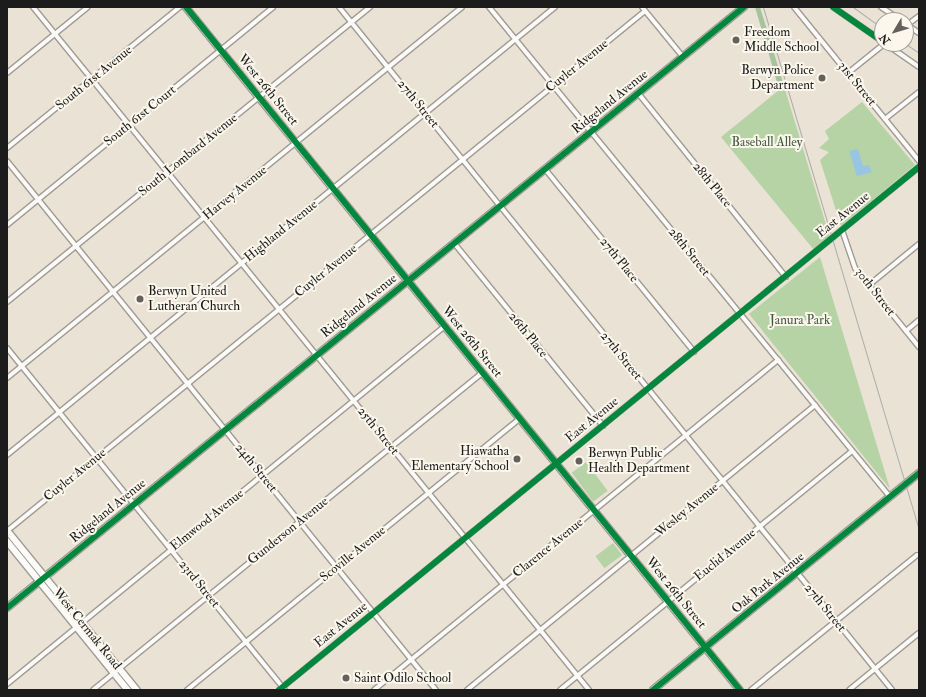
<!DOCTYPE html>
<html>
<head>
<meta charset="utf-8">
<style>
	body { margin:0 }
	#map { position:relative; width:926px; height:697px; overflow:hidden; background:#eae2d4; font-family:"IM FELL Double Pica",serif }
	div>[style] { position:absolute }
	.green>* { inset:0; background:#b5d3a5; transform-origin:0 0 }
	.forest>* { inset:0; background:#a6c49b }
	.water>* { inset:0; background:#99c4e3 }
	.roads { filter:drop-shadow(1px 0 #a09b93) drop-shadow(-1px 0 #a09b93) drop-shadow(0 1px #a09b93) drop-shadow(0 -1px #a09b93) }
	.street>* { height:4px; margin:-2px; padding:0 2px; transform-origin:2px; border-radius:2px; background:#fcfbf9 }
	.secondary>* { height:5.5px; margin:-2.75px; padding:0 2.75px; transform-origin:2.75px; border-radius:2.75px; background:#fcfbf9 }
	.rail>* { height:1px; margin:-0.5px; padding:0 0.5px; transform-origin:0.5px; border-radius:0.5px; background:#aeadab }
	.cycleway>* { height:6px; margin:-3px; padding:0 3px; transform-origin:3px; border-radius:3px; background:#00873e }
	.dots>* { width:11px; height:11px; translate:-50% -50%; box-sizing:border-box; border:2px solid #fbf7ec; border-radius:50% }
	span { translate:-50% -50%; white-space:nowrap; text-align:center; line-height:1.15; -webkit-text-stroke:4px #fbf7ec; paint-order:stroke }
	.poi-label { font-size:13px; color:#1c1c1c }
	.left { translate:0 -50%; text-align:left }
	.right { translate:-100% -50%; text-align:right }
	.street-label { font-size:13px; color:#1c1c1c }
	.park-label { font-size:13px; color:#42583e }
	.frame { position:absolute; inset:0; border:8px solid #1c1c1c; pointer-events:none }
	.north { position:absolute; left:874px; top:12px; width:40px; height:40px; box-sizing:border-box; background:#fbf7ec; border:1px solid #a29f99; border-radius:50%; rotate:232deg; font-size:11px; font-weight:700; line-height:16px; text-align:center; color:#1c1c1c }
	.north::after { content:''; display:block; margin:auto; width:14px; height:18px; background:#64615c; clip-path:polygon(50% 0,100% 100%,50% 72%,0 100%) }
</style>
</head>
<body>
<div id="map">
	<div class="green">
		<div style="clip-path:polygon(784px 86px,830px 238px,814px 250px,721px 137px)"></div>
		<div style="clip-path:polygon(862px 102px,915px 165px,841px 226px,820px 160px,829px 152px,819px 148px,829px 139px,825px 131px)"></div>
		<div style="clip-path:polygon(820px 257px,890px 489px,749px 314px)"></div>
		<div style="left:586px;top:462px;width:36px;height:18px;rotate:53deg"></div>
		<div style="left:613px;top:543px;width:15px;height:22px;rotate:53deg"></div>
	</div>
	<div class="forest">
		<div style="clip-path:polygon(755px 7px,760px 7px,784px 86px,779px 89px)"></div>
	</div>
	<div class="water">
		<div style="clip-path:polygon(858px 149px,863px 166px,869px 165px,872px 172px,857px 176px,849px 151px)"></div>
	</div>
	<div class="roads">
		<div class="street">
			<div style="left:33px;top:7px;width:881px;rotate:50.85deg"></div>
			<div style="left:339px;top:7px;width:879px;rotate:51deg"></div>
			<div style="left:489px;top:7px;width:633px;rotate:50.7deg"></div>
			<div style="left:642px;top:7px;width:65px;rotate:50.6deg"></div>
			<div style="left:794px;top:7px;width:198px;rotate:50.9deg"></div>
			<div style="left:833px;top:7px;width:60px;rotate:34.8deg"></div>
			<div style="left:881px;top:7px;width:23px;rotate:34deg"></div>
			<div style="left:906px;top:24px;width:16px;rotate:35deg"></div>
			<div style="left:907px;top:25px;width:15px;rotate:-37deg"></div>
			<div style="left:886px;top:44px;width:40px;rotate:34.9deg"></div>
			<div style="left:7px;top:73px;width:104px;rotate:-39.2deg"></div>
			<div style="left:848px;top:73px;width:46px;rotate:-38.9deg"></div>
			<div style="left:638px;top:93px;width:236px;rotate:51.2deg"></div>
			<div style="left:885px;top:119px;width:43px;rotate:-38.5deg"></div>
			<div style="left:7px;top:148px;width:223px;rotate:-39.2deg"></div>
			<div style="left:7px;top:161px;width:681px;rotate:50.96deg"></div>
			<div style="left:545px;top:169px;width:236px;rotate:50.8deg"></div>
			<div style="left:7px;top:225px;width:344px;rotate:-39.3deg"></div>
			<div style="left:842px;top:230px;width:40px;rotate:71.1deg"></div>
			<div style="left:855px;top:268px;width:102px;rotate:51deg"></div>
			<div style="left:454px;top:243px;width:236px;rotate:50.8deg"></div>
			<div style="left:869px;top:285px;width:65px;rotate:-39.4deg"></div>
			<div style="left:7px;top:302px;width:468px;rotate:-39.1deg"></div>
			<div style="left:906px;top:331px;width:17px;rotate:-40deg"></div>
			<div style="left:7px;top:348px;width:441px;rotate:50.9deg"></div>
			<div style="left:7px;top:378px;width:587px;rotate:-39.19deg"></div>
			<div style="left:7px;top:455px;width:708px;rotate:-39.27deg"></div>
			<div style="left:7px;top:531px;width:823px;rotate:-39.18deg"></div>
			<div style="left:7px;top:684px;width:566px;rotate:-39.26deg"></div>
			<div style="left:93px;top:690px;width:502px;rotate:-39.18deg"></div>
			<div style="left:187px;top:690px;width:430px;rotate:-39.2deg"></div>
			<div style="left:279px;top:690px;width:827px;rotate:-39.26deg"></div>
			<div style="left:374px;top:690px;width:522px;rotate:-39.24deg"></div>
			<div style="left:467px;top:690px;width:450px;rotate:-39.3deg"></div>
			<div style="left:560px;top:690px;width:377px;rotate:-39.3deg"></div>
			<div style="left:751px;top:690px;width:214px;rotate:-39.1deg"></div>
			<div style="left:849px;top:690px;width:90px;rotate:-39.2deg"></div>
		</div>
		<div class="secondary">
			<div style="left:186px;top:7px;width:879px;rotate:50.95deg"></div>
			<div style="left:7px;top:530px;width:206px;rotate:50.9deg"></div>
			<div style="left:7px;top:541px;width:192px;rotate:50.9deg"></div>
			<div style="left:7px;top:608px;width:951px;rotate:-39.2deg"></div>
			<div style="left:653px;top:690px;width:343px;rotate:-39.2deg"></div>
		</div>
	</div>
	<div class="rail">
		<div style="left:763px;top:7px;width:546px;rotate:73.39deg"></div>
		<div style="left:853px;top:7px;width:36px;rotate:36deg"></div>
		<div style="left:906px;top:44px;width:16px;rotate:35deg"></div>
	</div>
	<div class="cycleway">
		<div style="left:186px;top:7px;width:879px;rotate:50.95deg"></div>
		<div style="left:833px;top:7px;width:60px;rotate:34.8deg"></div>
		<div style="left:7px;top:608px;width:951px;rotate:-39.2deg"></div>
		<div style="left:279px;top:690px;width:827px;rotate:-39.26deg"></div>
		<div style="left:653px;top:690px;width:343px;rotate:-39.2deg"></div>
	</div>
	<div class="dots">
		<div style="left:736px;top:40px;background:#64615c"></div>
		<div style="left:822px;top:78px;background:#64615c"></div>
		<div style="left:140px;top:299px;background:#64615c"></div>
		<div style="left:517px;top:459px;background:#64615c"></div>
		<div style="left:579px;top:461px;background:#64615c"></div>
		<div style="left:346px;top:678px;background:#64615c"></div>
	</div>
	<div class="poi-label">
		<span class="left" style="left:744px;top:40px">Freedom<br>Middle School</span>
		<span class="right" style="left:814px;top:78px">Berwyn Police<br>Department</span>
		<span class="left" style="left:148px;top:299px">Berwyn United<br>Lutheran Church</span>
		<span class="right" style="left:509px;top:459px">Hiawatha<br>Elementary School</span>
		<span class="left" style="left:588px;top:461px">Berwyn Public<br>Health Department</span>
		<span class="left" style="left:354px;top:678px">Saint Odilo School</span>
	</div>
	<div class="street-label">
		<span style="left:577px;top:66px;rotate:-39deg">Cuyler Avenue</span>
		<span style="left:94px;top:78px;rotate:-39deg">South 61st Avenue</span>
		<span style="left:857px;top:84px;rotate:51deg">31st Street</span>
		<span style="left:268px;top:90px;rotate:51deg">West 26th Street</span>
		<span style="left:610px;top:102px;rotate:-39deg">Ridgeland Avenue</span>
		<span style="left:418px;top:104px;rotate:51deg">27th Street</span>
		<span style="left:140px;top:116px;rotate:-39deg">South 61st Court</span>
		<span style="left:188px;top:155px;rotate:-39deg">South Lombard Avenue</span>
		<span style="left:712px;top:185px;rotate:51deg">28th Place</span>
		<span style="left:235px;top:193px;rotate:-39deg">Harvey Avenue</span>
		<span style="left:843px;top:215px;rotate:-39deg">East Avenue</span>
		<span style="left:281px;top:231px;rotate:-39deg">Highland Avenue</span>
		<span style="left:689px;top:252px;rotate:51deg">28th Street</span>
		<span style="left:619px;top:260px;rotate:51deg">27th Place</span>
		<span style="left:326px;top:271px;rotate:-39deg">Cuyler Avenue</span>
		<span style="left:875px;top:292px;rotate:52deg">30th Street</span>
		<span style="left:359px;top:306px;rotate:-39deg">Ridgeland Avenue</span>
		<span style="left:528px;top:335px;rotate:51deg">26th Place</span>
		<span style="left:472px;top:342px;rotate:51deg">West 26th Street</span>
		<span style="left:621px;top:356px;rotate:51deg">27th Street</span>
		<span style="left:592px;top:420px;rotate:-39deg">East Avenue</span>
		<span style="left:378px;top:431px;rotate:51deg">25th Street</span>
		<span style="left:256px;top:468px;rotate:51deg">24th Street</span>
		<span style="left:75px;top:475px;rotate:-39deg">Cuyler Avenue</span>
		<span style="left:687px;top:510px;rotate:-39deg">Wesley Avenue</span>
		<span style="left:108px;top:511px;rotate:-39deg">Ridgeland Avenue</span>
		<span style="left:207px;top:520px;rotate:-39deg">Elmwood Avenue</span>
		<span style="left:288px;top:531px;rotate:-39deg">Gunderson Avenue</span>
		<span style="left:548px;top:548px;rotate:-39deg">Clarence Avenue</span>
		<span style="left:353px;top:554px;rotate:-39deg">Scoville Avenue</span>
		<span style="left:725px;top:555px;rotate:-39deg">Euclid Avenue</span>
		<span style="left:768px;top:583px;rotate:-39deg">Oak Park Avenue</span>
		<span style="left:199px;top:584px;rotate:51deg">23rd Street</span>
		<span style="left:676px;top:593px;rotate:51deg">West 26th Street</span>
		<span style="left:825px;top:608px;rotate:51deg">27th Street</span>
		<span style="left:341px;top:625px;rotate:-39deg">East Avenue</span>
		<span style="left:87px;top:629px;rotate:51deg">West Cermak Road</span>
	</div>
	<div class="park-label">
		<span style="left:767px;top:142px">Baseball Alley</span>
		<span style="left:800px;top:320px">Janura Park</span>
	</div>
	<div class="frame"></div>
	<div class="north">N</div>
</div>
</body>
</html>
